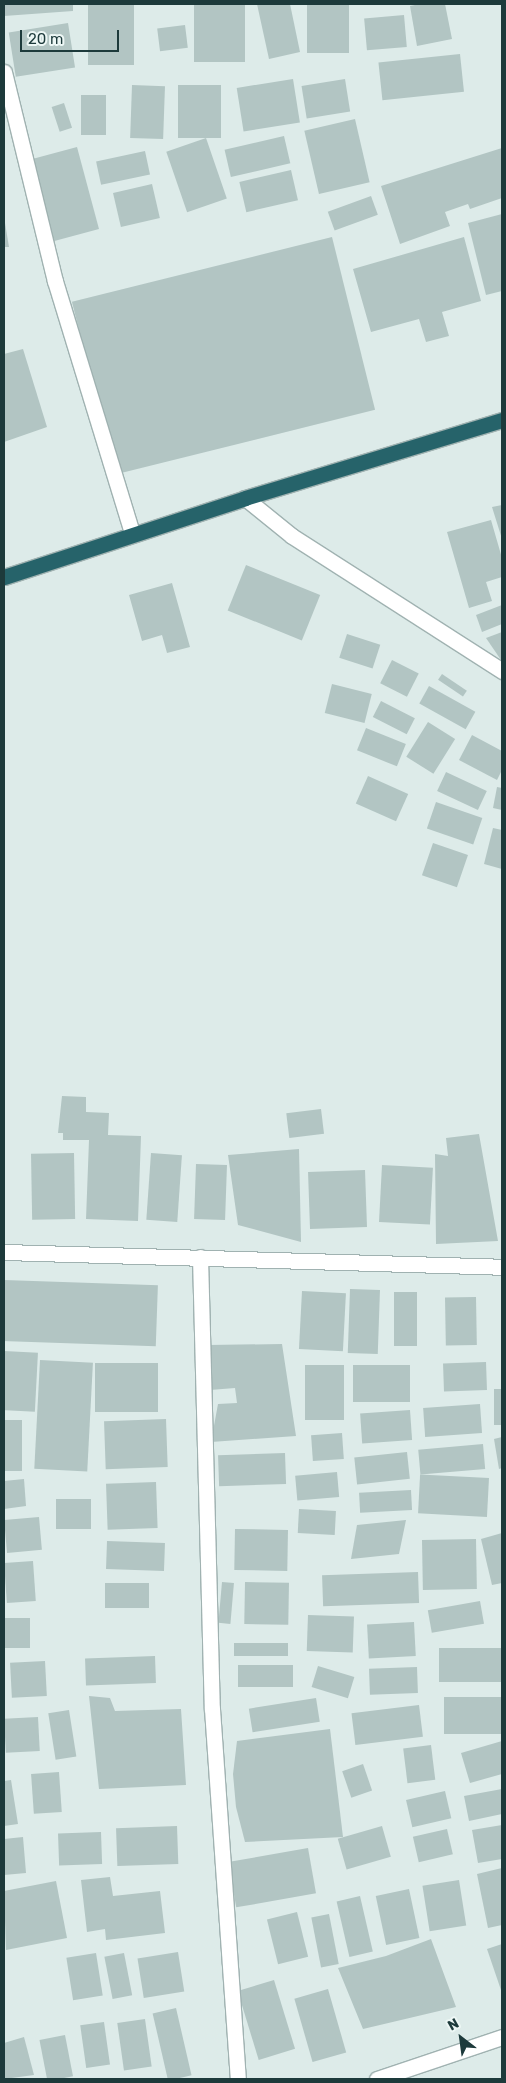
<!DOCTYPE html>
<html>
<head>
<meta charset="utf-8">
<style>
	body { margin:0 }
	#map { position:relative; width:506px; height:2083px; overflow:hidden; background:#ddebe9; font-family:Rubik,sans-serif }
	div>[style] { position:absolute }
	.building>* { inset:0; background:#b2c5c3; transform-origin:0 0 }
	.roads { filter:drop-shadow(1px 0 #a0b2b1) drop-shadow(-1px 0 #a0b2b1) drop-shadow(0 1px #a0b2b1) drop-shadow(0 -1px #a0b2b1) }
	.minor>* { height:15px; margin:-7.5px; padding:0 7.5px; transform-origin:7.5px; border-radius:7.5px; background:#fff }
	.highway>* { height:15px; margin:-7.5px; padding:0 7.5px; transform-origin:7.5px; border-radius:7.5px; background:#26636a }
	span { translate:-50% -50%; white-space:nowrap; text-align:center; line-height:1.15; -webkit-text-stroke:4px #edf7f5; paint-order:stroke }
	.frame { position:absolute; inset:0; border:5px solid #1d3a3b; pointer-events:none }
	.north { position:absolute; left:436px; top:2013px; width:50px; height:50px; -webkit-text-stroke:4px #edf7f5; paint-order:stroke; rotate:330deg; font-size:14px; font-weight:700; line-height:20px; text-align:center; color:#1d3a3b }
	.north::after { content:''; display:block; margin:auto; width:18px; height:22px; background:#1d3a3b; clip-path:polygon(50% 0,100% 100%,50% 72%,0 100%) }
	.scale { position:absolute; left:20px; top:30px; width:99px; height:22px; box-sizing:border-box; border:2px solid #1d3a3b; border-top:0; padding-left:6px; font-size:15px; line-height:18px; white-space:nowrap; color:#1d3a3b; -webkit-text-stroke:4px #edf7f5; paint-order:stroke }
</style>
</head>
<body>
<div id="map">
	<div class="building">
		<div style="clip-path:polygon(4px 4px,73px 4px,73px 11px,4px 16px)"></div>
		<div style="left:88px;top:4px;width:46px;height:61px"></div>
		<div style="left:194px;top:4px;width:51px;height:58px"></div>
		<div style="clip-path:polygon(257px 4px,290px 4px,300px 52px,269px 59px)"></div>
		<div style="left:307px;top:4px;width:42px;height:49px"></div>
		<div style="clip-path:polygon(420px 4px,445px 4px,452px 39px,417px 46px,410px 6px)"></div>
		<div style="left:404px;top:15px;width:32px;height:40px;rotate:85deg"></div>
		<div style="left:68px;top:23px;width:45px;height:60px;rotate:81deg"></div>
		<div style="left:185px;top:25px;width:23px;height:28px;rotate:83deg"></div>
		<div style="left:460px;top:54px;width:38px;height:82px;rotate:84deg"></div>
		<div style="left:293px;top:79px;width:44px;height:57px;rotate:81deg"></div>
		<div style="left:345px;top:79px;width:33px;height:44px;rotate:81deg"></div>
		<div style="left:132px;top:85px;width:33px;height:53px;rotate:2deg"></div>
		<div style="left:178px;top:85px;width:43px;height:53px"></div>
		<div style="left:106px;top:95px;width:40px;height:25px;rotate:90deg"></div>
		<div style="left:64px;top:103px;width:26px;height:13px;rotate:72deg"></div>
		<div style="left:355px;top:119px;width:65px;height:52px;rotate:77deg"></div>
		<div style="left:284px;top:136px;width:28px;height:61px;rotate:77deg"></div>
		<div style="left:206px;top:138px;width:64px;height:42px;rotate:71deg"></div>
		<div style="left:77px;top:147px;width:85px;height:52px;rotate:75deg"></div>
		<div style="clip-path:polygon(502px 148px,502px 198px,470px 209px,468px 204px,445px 212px,450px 226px,400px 244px,381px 186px)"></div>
		<div style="left:145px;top:151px;width:24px;height:50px;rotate:78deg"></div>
		<div style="left:291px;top:170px;width:31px;height:53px;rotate:77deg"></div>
		<div style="left:152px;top:184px;width:35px;height:40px;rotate:77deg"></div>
		<div style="left:371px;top:196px;width:20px;height:46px;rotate:70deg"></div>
		<div style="clip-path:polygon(502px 214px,502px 291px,486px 295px,468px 223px)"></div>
		<div style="clip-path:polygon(4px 217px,9px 247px,4px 247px)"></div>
		<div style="left:332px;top:237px;width:178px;height:268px;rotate:76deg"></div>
		<div style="clip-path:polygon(464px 237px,481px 301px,442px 312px,449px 336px,426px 342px,419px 319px,371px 332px,353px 269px)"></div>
		<div style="clip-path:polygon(23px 349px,47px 427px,4px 442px,4px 354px)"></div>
		<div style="clip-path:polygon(502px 505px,502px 539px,492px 507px)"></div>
		<div style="clip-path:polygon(491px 520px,502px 558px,502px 577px,486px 582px,492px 601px,469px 608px,447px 532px)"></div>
		<div style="left:246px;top:565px;width:80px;height:49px;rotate:22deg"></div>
		<div style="clip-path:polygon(172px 583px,190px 647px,167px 653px,162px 635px,142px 641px,129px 595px)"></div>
		<div style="clip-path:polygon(502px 605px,502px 624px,482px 632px,476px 615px)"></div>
		<div style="clip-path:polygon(502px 632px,502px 660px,501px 660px,486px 638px)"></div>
		<div style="left:347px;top:634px;width:35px;height:25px;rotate:18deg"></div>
		<div style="left:392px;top:660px;width:30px;height:26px;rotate:27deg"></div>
		<div style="left:442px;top:674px;width:30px;height:7px;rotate:34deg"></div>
		<div style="left:332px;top:684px;width:41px;height:30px;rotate:14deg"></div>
		<div style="left:429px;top:686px;width:53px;height:20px;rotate:29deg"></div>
		<div style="left:381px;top:701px;width:38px;height:18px;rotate:27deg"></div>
		<div style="left:428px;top:722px;width:32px;height:41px;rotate:32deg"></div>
		<div style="left:366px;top:728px;width:43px;height:24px;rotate:22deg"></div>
		<div style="clip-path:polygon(472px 735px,502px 751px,502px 770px,497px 780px,459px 760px)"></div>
		<div style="left:446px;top:772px;width:45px;height:21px;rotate:25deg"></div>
		<div style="left:368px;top:776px;width:44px;height:30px;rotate:24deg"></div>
		<div style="clip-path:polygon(497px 787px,502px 788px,502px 810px,493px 808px)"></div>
		<div style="left:436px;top:802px;width:49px;height:28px;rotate:19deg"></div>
		<div style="clip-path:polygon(493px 828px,502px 830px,502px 869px,484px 864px)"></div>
		<div style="left:433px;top:843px;width:37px;height:34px;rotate:19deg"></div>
		<div style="clip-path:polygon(62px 1096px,86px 1097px,86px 1112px,109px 1113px,108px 1135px,141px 1136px,138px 1221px,86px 1219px,89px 1140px,63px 1140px,63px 1133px,58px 1133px)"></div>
		<div style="left:321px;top:1109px;width:25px;height:35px;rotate:83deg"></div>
		<div style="clip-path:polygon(479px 1134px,498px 1241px,436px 1244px,435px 1154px,448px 1156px,446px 1138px)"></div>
		<div style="clip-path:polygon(299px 1149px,301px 1242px,238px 1225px,228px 1155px)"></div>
		<div style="left:74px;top:1153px;width:66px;height:43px;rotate:89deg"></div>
		<div style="left:151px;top:1153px;width:31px;height:67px;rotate:4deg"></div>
		<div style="left:196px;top:1164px;width:31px;height:55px;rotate:2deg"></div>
		<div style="left:382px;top:1165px;width:51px;height:57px;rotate:3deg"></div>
		<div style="left:365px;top:1170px;width:57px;height:57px;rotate:88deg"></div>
		<div style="left:4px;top:1280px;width:154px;height:61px;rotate:2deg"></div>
		<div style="left:350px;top:1289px;width:30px;height:64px;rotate:2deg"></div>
		<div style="left:302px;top:1291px;width:44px;height:58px;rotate:3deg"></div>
		<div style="left:394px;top:1292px;width:23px;height:54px"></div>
		<div style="left:476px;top:1297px;width:48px;height:31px;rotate:89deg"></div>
		<div style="clip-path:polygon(282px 1344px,296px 1436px,211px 1442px,218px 1404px,237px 1403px,235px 1388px,210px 1390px,209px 1345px)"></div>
		<div style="left:4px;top:1351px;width:34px;height:59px;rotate:3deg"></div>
		<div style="left:40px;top:1360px;width:53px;height:109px;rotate:3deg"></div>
		<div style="left:486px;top:1362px;width:28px;height:43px;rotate:88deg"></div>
		<div style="left:158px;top:1363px;width:49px;height:63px;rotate:90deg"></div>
		<div style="left:305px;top:1365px;width:39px;height:55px"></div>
		<div style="left:353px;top:1365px;width:57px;height:37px"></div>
		<div style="left:494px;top:1389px;width:8px;height:36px"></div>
		<div style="left:480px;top:1404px;width:29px;height:57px;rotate:86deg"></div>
		<div style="left:410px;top:1410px;width:30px;height:50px;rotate:86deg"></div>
		<div style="left:166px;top:1419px;width:48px;height:62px;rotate:88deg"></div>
		<div style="left:4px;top:1420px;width:18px;height:51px"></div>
		<div style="left:342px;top:1433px;width:26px;height:31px;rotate:86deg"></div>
		<div style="clip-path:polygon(502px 1437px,502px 1468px,499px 1469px,494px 1439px)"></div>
		<div style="left:483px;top:1444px;width:25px;height:65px;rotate:85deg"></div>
		<div style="left:407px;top:1452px;width:27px;height:53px;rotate:84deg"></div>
		<div style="left:285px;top:1453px;width:31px;height:67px;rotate:88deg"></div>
		<div style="left:337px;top:1472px;width:25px;height:42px;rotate:85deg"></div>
		<div style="left:489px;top:1478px;width:39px;height:69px;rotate:93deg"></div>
		<div style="clip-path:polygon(24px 1479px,26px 1506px,4px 1509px,4px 1481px)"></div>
		<div style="left:156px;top:1482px;width:46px;height:50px;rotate:88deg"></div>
		<div style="left:411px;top:1490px;width:20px;height:52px;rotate:87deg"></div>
		<div style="left:56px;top:1499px;width:35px;height:30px"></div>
		<div style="left:299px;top:1509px;width:37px;height:24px;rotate:3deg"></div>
		<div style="left:39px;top:1517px;width:33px;height:35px;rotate:85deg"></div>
		<div style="clip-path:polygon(406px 1520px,399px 1554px,351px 1559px,357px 1525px)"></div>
		<div style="left:235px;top:1529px;width:53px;height:41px;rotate:1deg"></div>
		<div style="clip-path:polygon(502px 1533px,502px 1583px,492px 1585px,481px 1539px)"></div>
		<div style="left:476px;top:1539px;width:50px;height:54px;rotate:89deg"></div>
		<div style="left:107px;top:1541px;width:58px;height:28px;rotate:2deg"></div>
		<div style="left:33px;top:1561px;width:40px;height:29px;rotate:86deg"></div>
		<div style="left:418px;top:1572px;width:31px;height:96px;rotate:88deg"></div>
		<div style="left:222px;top:1582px;width:12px;height:41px;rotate:5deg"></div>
		<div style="left:245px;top:1582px;width:44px;height:42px;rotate:1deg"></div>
		<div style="left:149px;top:1583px;width:25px;height:44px;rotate:90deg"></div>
		<div style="left:480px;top:1601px;width:23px;height:53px;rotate:80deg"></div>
		<div style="left:308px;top:1615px;width:46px;height:36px;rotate:2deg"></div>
		<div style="left:30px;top:1618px;width:30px;height:26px;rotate:90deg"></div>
		<div style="left:414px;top:1622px;width:34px;height:47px;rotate:87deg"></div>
		<div style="left:288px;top:1643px;width:13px;height:54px;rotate:90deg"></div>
		<div style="left:502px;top:1648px;width:34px;height:63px;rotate:90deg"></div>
		<div style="left:155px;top:1656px;width:27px;height:70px;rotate:88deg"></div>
		<div style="left:45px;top:1661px;width:35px;height:35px;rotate:87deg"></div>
		<div style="left:293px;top:1665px;width:22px;height:55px;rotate:90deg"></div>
		<div style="left:318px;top:1666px;width:38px;height:22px;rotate:17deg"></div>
		<div style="left:417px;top:1667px;width:26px;height:48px;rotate:88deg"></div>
		<div style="clip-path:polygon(89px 1696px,110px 1698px,115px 1711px,181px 1709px,186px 1785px,99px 1789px)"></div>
		<div style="left:502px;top:1697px;width:37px;height:58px;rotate:90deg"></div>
		<div style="left:316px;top:1698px;width:24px;height:68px;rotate:81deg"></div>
		<div style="left:419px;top:1705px;width:32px;height:68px;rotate:83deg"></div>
		<div style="left:69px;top:1710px;width:47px;height:21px;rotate:81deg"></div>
		<div style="left:38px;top:1717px;width:34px;height:34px;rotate:87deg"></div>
		<div style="clip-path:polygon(330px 1729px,343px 1837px,245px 1842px,236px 1807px,233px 1774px,237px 1741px)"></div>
		<div style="clip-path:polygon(502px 1741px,502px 1774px,470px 1783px,461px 1753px)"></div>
		<div style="left:431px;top:1745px;width:35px;height:28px;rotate:83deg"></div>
		<div style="left:363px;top:1764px;width:28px;height:22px;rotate:71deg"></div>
		<div style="left:59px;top:1772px;width:40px;height:28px;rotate:86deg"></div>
		<div style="clip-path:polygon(11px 1780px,18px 1824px,4px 1826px,4px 1781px)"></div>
		<div style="clip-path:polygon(502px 1789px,502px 1814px,469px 1821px,464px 1796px)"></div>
		<div style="left:445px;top:1791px;width:28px;height:40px;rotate:77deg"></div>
		<div style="clip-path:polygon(502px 1825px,502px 1859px,478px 1863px,472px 1830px)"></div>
		<div style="left:177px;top:1826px;width:38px;height:61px;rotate:88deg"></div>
		<div style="left:382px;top:1826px;width:32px;height:46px;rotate:74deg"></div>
		<div style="left:447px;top:1829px;width:26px;height:35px;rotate:77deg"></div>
		<div style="left:101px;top:1832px;width:32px;height:43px;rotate:88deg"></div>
		<div style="clip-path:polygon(23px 1837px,26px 1873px,4px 1875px,4px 1839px)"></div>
		<div style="left:308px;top:1848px;width:46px;height:81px;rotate:80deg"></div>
		<div style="clip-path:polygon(502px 1868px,502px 1925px,488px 1928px,477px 1874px)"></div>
		<div style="clip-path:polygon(110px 1877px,113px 1896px,160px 1891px,165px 1933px,106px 1940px,105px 1929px,87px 1932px,81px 1880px)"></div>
		<div style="left:459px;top:1880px;width:46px;height:37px;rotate:81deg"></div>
		<div style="clip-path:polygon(56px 1881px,67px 1938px,6px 1950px,4px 1891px)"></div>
		<div style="left:409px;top:1889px;width:50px;height:34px;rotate:78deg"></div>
		<div style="left:360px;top:1896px;width:57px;height:24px;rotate:77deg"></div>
		<div style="left:297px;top:1912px;width:46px;height:31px;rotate:76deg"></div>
		<div style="left:329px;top:1914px;width:51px;height:18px;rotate:79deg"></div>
		<div style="clip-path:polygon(431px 1939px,456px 2007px,363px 2029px,338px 1968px,386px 1956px)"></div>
		<div style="clip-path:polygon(502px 1944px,502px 1993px,487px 1949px)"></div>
		<div style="left:178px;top:1952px;width:40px;height:41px;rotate:81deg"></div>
		<div style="left:96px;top:1953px;width:43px;height:30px;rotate:81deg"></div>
		<div style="left:124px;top:1953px;width:43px;height:20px;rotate:79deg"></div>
		<div style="left:274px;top:1980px;width:72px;height:38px;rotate:73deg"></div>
		<div style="left:328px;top:1989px;width:66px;height:35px;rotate:74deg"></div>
		<div style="left:176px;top:2008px;width:69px;height:24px;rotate:77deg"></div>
		<div style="left:145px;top:2019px;width:48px;height:28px;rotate:82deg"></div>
		<div style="left:104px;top:2022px;width:43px;height:24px;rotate:82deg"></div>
		<div style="left:65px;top:2035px;width:42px;height:26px;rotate:79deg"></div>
		<div style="clip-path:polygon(24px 2037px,34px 2075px,4px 2079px,4px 2043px)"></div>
	</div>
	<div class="roads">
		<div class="minor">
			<div style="left:4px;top:72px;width:215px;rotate:76.3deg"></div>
			<div style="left:55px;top:281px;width:264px;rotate:73deg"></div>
			<div style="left:245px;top:498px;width:60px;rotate:39deg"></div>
			<div style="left:292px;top:536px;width:250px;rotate:32.7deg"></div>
			<div style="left:4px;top:1252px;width:498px;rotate:1.7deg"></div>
			<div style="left:200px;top:1257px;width:452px;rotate:88.5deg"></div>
			<div style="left:212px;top:1709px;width:371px;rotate:86deg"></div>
			<div style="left:377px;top:2079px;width:132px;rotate:-18.6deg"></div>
		</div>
		<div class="highway">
			<div style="left:4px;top:577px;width:254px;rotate:-18.1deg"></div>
			<div style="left:245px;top:498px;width:269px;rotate:-16.9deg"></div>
		</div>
	</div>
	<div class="frame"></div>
	<div class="north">N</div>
	<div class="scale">20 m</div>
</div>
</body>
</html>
